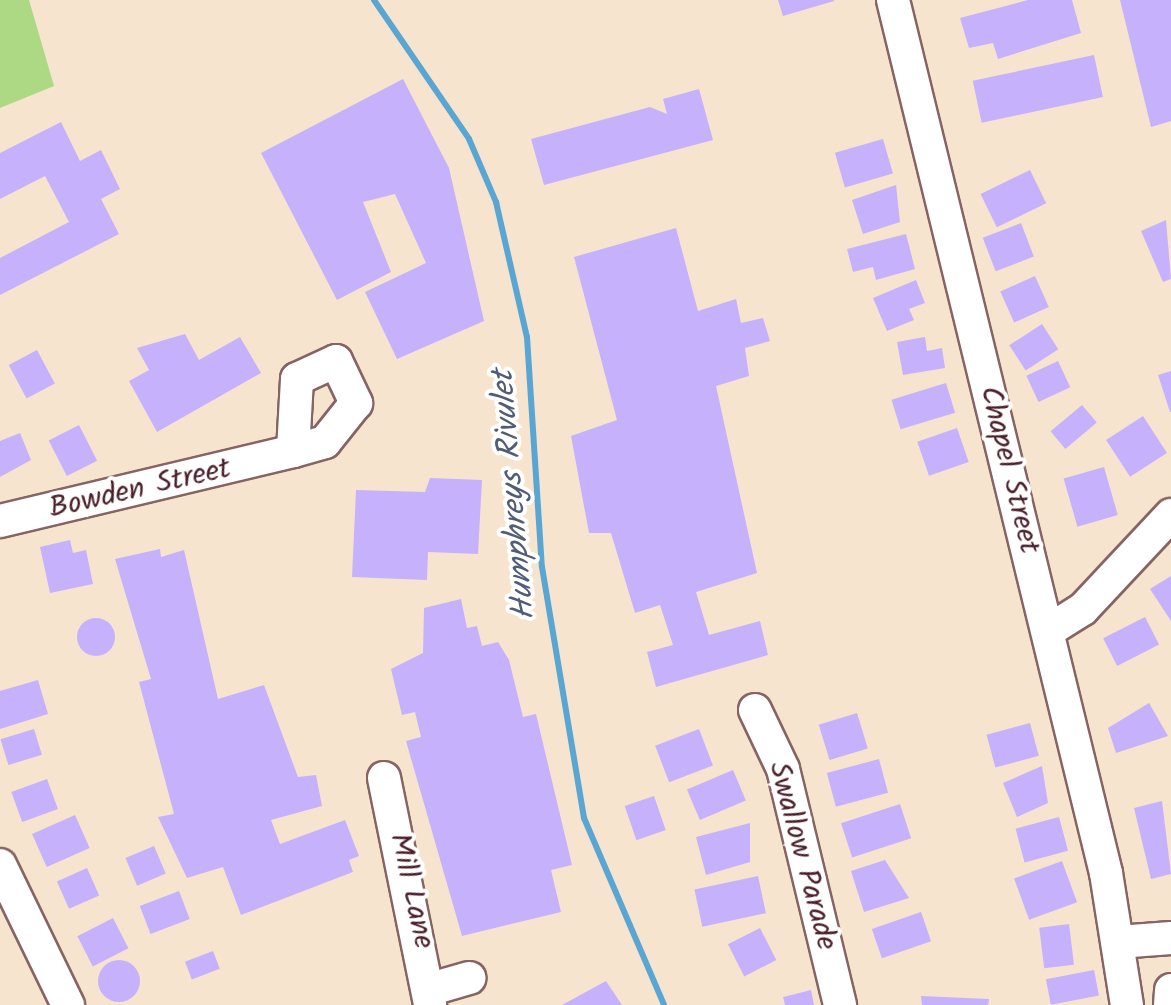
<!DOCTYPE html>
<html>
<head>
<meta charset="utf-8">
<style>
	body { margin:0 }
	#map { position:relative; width:1171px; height:1005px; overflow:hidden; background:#f6e4ce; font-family:Kalam,sans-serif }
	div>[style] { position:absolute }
	.green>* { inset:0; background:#add985 }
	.stream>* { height:6px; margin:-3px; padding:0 3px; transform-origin:3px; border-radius:3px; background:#5aa6d3 }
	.building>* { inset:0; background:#c6b1fd; transform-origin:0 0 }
	.round { border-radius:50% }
	.roads { filter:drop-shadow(2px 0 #866464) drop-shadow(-2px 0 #866464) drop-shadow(0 2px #866464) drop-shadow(0 -2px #866464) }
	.minor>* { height:32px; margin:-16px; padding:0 16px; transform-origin:16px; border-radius:16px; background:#fff }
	span { translate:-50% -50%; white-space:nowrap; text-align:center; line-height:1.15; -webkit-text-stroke:8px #fff; paint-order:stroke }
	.street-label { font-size:30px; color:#4a1f2b }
	.water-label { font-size:32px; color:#515c77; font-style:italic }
</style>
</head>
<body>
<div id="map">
	<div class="green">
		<div style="clip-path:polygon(0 0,29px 0,54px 86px,0 108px)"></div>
	</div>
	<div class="stream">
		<div style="left:374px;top:0;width:168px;rotate:55.6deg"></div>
		<div style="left:469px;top:139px;width:69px;rotate:66.8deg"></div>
		<div style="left:496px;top:202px;width:139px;rotate:77.1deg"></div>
		<div style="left:527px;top:337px;width:230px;rotate:86.3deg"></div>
		<div style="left:542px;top:567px;width:254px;rotate:80.5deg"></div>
		<div style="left:584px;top:818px;width:203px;rotate:66.8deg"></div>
	</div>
	<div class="building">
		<div style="clip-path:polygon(778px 0,834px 0,834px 1px,783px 16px)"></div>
		<div style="clip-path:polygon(1028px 0,1072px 0,1081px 33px,998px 59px,993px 43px,969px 48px,960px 18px)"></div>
		<div style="clip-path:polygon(1120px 0,1171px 0,1171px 121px,1151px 127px)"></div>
		<div style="left:1094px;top:55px;width:43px;height:124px;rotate:78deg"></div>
		<div style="clip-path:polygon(403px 79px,449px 168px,484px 321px,397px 359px,365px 292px,426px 263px,395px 194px,363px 202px,391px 272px,337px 300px,261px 153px)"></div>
		<div style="clip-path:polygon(699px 89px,713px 140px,544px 185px,531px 139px,650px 107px,667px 114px,663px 99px)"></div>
		<div style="clip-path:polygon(61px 122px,80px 161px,101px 150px,120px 189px,101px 199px,119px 234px,0 295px,0 258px,69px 222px,45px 176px,0 199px,0 153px)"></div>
		<div style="left:883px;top:139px;width:36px;height:50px;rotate:74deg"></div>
		<div style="left:1030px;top:170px;width:37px;height:55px;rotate:64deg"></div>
		<div style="clip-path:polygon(896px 185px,900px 222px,863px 234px,852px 200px)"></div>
		<div style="clip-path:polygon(1166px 220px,1171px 279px,1163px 282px,1141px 231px)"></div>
		<div style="left:1021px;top:223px;width:36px;height:41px;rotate:69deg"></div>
		<div style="clip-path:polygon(676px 228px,698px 311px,736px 299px,741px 323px,763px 318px,770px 341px,745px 348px,749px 376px,716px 386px,757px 573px,696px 592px,709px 635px,760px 621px,768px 655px,656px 687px,647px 652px,673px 645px,660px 605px,635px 613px,611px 533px,589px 533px,571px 436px,617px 420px,574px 257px)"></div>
		<div style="clip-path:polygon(906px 234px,915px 269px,876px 280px,873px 267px,853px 272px,847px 249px)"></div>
		<div style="left:1035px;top:276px;width:34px;height:38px;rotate:66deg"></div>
		<div style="clip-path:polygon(916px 280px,925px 303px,909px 309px,914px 320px,887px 331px,873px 298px)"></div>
		<div style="left:1042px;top:324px;width:30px;height:39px;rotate:57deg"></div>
		<div style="clip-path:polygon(185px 334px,199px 360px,240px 337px,261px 373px,157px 432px,129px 381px,149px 370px,137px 348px)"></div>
		<div style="clip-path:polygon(925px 337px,927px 351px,942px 348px,945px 368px,903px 375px,897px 342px)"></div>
		<div style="left:37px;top:350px;width:38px;height:32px;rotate:62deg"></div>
		<div style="left:1058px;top:361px;width:29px;height:35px;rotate:65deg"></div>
		<div style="clip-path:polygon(1171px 371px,1171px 412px,1170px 412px,1158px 375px)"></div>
		<div style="left:946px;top:383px;width:31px;height:57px;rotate:73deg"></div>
		<div style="left:1082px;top:405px;width:23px;height:41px;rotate:50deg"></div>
		<div style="left:1143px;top:416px;width:44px;height:44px;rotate:57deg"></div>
		<div style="left:79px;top:425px;width:40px;height:34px;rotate:63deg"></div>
		<div style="left:957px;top:428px;width:36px;height:42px;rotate:71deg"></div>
		<div style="clip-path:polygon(20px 433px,31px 460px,0 477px,0 441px)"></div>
		<div style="left:1104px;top:467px;width:50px;height:42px;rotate:74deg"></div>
		<div style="clip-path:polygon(430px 478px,482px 480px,478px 554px,428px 552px,427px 580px,352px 577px,356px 490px,425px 492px)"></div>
		<div style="clip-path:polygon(70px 540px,73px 553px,86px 550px,93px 584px,50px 593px,40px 547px)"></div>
		<div style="clip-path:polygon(160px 549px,161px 557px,184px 550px,218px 699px,264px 685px,298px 777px,316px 775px,322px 806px,271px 820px,280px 844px,345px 820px,359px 856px,349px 860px,353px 872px,241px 915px,223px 867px,187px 878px,158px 817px,174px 814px,139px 682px,151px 679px,115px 559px)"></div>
		<div style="clip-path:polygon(1171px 576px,1171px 621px,1150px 589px)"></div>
		<div style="clip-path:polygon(461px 599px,467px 628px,477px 626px,482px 646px,498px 642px,509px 660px,523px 717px,536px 714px,572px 865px,551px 870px,561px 912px,462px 936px,406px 741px,421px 737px,415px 712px,402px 715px,391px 669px,423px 653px,424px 608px)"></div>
		<div style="left:1145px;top:617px;width:31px;height:47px;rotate:63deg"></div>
		<div class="round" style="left:77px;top:618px;width:38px;height:38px"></div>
		<div style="clip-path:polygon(38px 680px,48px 714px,0 729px,0 691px)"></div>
		<div style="clip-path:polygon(1149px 703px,1168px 736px,1116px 753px,1108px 728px)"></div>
		<div style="left:857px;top:713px;width:37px;height:40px;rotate:73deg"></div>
		<div style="left:1030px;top:723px;width:34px;height:45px;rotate:75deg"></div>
		<div style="left:34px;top:729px;width:27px;height:35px;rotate:73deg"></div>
		<div style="left:699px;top:729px;width:39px;height:47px;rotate:69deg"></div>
		<div style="left:879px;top:759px;width:35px;height:54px;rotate:75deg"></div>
		<div style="clip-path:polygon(1042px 766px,1048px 803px,1017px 817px,1003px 783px)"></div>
		<div style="left:733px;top:770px;width:33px;height:50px;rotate:67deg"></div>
		<div style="left:47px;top:779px;width:32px;height:38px;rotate:70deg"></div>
		<div style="left:654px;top:796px;width:36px;height:31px;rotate:71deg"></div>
		<div style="clip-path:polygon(1162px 801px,1171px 874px,1151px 879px,1134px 808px)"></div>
		<div style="left:900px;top:804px;width:36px;height:62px;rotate:72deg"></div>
		<div style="left:75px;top:815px;width:36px;height:47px;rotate:66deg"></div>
		<div style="left:1059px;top:817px;width:35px;height:45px;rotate:75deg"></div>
		<div style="clip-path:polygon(750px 823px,750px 862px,706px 875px,696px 837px)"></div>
		<div style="left:154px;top:846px;width:30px;height:31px;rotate:67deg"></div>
		<div style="clip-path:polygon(885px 860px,909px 898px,864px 912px,851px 871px)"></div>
		<div style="left:1062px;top:861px;width:44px;height:51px;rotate:70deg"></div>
		<div style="left:87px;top:868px;width:30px;height:33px;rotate:66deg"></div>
		<div style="left:758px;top:876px;width:38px;height:65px;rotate:78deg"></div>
		<div style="left:179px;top:891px;width:30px;height:42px;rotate:69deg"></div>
		<div style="left:921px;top:912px;width:31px;height:52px;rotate:71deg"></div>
		<div style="left:113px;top:918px;width:34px;height:40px;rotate:63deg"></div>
		<div style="left:1069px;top:924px;width:41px;height:30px;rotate:83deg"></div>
		<div style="left:760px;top:928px;width:36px;height:36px;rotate:63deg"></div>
		<div style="left:213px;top:951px;width:19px;height:30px;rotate:69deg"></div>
		<div class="round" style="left:98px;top:960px;width:42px;height:42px"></div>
		<div style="left:1094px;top:970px;width:26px;height:49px;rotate:79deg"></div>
		<div style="clip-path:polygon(606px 981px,622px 1005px,562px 1005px)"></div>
		<div style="clip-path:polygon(811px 990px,814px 1005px,785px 1005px,783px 997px)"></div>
		<div style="clip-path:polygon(921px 996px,989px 999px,988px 1005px,922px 1005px)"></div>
	</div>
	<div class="roads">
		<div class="minor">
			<div style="left:893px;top:0;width:899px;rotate:76.29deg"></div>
			<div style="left:1106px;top:873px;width:134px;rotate:81deg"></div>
			<div style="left:0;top:521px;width:301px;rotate:-13.4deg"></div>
			<div style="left:293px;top:451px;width:72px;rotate:-86.8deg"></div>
			<div style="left:297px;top:379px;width:43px;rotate:-24.8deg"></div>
			<div style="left:336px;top:361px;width:47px;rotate:64.5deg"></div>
			<div style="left:356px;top:403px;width:50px;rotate:128.5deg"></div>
			<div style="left:325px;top:442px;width:33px;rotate:164deg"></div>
			<div style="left:1048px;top:631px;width:41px;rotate:-32.2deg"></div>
			<div style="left:1083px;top:609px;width:129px;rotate:-46.9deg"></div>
			<div style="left:755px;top:710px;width:65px;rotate:64.6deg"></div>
			<div style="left:783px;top:769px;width:243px;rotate:76.4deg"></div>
			<div style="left:384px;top:778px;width:232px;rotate:78.5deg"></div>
			<div style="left:0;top:865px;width:156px;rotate:64.1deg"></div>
			<div style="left:1118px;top:942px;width:53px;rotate:-4.3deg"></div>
			<div style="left:431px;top:989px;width:40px;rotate:-16deg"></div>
			<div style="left:1170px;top:1005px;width:15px;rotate:-86deg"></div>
		</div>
	</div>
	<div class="street-label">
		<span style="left:1009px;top:470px;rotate:76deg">Chapel Street</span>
		<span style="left:140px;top:489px;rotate:-13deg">Bowden Street</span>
		<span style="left:802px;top:856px;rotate:75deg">Swallow Parade</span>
		<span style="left:411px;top:891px;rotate:77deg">Mill Lane</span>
	</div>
	<div class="water-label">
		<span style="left:515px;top:495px;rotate:-95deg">Humphreys Rivulet</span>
	</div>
</div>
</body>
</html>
